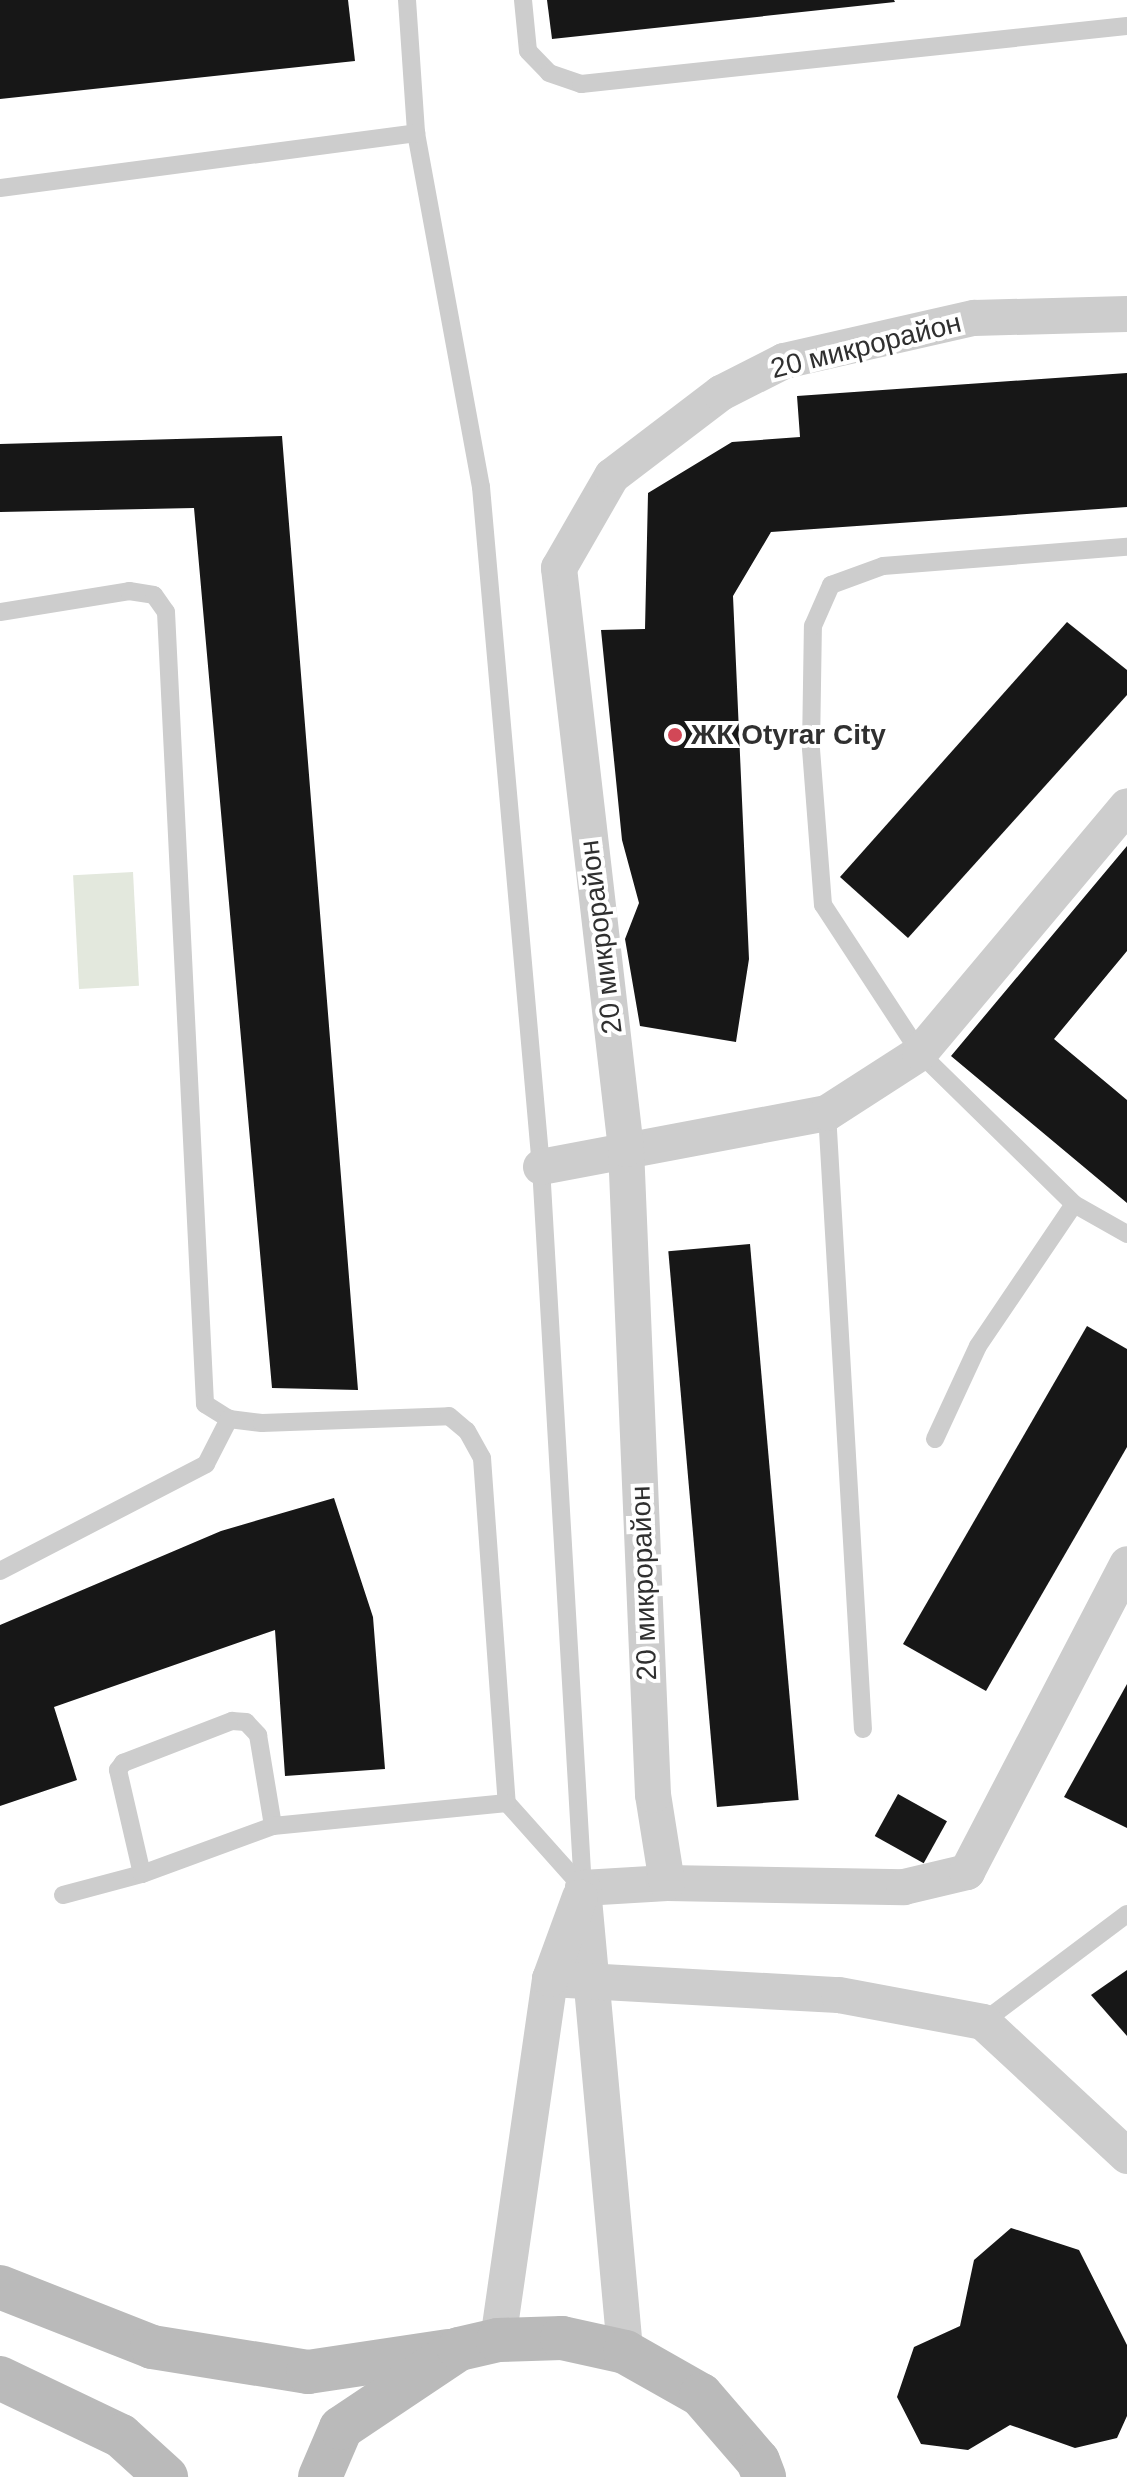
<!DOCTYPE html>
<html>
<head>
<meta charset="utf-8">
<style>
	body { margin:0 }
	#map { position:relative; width:1127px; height:2477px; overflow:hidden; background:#fff; font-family:Arial,sans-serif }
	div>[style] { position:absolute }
	.green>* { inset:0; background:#e3e8dd; transform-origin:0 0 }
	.building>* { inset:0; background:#171717; transform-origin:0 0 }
	.lane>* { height:18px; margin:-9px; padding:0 9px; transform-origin:9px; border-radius:9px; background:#cdcdcd }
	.street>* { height:36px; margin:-18px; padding:0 18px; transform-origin:18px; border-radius:18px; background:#cdcdcd }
	.secondary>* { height:44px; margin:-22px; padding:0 22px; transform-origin:22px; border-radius:22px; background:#bababa }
	.dots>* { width:22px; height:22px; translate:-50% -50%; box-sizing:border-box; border:4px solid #fff; border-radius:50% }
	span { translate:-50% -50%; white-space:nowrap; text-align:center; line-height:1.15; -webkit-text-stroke:8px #fff; paint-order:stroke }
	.street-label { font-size:28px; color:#303030 }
	.poi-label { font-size:28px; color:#303030; font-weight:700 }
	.left { translate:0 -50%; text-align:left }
</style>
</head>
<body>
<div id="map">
	<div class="green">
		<div style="left:133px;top:872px;width:114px;height:60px;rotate:87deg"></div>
	</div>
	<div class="building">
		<div style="clip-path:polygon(0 0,348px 0,355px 61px,0 99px)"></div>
		<div style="clip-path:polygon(547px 0,894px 0,895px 2px,552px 39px)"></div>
		<div style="clip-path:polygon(1127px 373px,1127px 507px,771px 532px,733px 596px,749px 959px,736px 1042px,640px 1026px,625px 939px,639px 903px,622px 840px,601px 630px,645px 629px,648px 493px,732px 442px,800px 437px,797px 396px)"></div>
		<div style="clip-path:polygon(282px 436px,358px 1390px,272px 1388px,194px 508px,0 512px,0 444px)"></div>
		<div style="clip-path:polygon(1067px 622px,1127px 670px,1127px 695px,908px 938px,840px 877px)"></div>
		<div style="clip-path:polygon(1127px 846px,1127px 951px,1054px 1039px,1127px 1100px,1127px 1203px,951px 1056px)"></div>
		<div style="left:750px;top:1244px;width:558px;height:82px;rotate:85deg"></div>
		<div style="clip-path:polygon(1087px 1326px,1127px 1349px,1127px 1447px,986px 1691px,903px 1644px)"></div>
		<div style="clip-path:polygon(334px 1498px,373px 1617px,385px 1769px,285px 1776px,275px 1630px,54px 1707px,77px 1780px,0 1806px,0 1625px,221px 1531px)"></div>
		<div style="clip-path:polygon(1127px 1684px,1127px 1828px,1064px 1797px)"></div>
		<div style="left:898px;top:1794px;width:56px;height:48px;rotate:29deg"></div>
		<div style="clip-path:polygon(1127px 1970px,1127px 2036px,1091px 1995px)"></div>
		<div style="clip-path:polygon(1011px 2228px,1079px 2250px,1127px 2345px,1127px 2416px,1117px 2438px,1075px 2448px,1010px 2425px,968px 2450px,921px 2444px,897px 2397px,914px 2347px,960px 2326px,974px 2260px)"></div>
	</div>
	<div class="lane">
		<div style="left:407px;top:0;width:133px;rotate:86.1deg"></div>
		<div style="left:416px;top:133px;width:360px;rotate:79.6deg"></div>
		<div style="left:481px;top:487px;width:683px;rotate:84.96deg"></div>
		<div style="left:541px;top:1167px;width:722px;rotate:86.67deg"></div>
		<div style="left:523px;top:0;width:51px;rotate:84.4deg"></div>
		<div style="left:528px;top:51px;width:30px;rotate:46deg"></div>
		<div style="left:549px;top:73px;width:34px;rotate:19deg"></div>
		<div style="left:581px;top:84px;width:549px;rotate:-6.06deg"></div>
		<div style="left:0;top:188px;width:420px;rotate:-7.5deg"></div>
		<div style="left:0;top:612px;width:131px;rotate:-9.2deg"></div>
		<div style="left:129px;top:591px;width:25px;rotate:9deg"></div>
		<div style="left:154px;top:595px;width:21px;rotate:55deg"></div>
		<div style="left:166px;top:612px;width:793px;rotate:87.18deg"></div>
		<div style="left:205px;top:1404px;width:28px;rotate:32deg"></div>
		<div style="left:229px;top:1419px;width:33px;rotate:7deg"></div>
		<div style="left:262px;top:1423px;width:187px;rotate:-2.1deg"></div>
		<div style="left:449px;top:1416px;width:23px;rotate:40deg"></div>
		<div style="left:467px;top:1431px;width:31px;rotate:61deg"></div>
		<div style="left:482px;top:1458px;width:346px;rotate:85.9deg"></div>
		<div style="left:507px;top:1803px;width:114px;rotate:48.2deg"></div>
		<div style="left:827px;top:1113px;width:617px;rotate:86.66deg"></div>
		<div style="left:1074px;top:1204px;width:61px;rotate:29.5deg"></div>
		<div style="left:935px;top:1439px;width:102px;rotate:-65.2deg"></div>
		<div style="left:978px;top:1346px;width:171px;rotate:-55.9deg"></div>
		<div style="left:1074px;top:1204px;width:216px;rotate:-135.6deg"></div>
		<div style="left:920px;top:1053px;width:177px;rotate:-123.2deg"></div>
		<div style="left:823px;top:905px;width:157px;rotate:-94.4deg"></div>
		<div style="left:811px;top:748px;width:122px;rotate:-89.1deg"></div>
		<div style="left:813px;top:626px;width:45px;rotate:-66.3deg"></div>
		<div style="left:831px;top:585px;width:55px;rotate:-20.1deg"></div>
		<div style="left:883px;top:566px;width:245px;rotate:-4.5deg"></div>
		<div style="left:0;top:1571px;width:232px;rotate:-27.4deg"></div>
		<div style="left:206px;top:1464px;width:51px;rotate:-62.9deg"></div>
		<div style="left:142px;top:1874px;width:107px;rotate:-103deg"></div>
		<div style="left:118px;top:1770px;width:9px;rotate:-54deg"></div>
		<div style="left:123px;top:1763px;width:117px;rotate:-21.1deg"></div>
		<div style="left:232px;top:1721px;width:14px;rotate:4deg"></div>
		<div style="left:246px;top:1722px;width:18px;rotate:47deg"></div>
		<div style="left:258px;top:1735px;width:92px;rotate:80.6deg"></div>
		<div style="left:63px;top:1895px;width:82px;rotate:-14.9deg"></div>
		<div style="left:142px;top:1874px;width:140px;rotate:-20.1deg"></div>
		<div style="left:273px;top:1826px;width:235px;rotate:-5.6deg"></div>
		<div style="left:983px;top:2022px;width:180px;rotate:-36.9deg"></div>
	</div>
	<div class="street">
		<div style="left:541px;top:1167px;width:291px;rotate:-10.7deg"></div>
		<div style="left:827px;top:1113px;width:111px;rotate:-32.8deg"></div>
		<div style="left:920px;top:1053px;width:322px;rotate:-50deg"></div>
		<div style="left:667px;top:1883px;width:237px;rotate:1deg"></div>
		<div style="left:904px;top:1887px;width:65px;rotate:-13.4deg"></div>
		<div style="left:967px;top:1872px;width:347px;rotate:-62.5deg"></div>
		<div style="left:583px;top:1888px;width:84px;rotate:-3.4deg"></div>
		<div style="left:667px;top:1883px;width:89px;rotate:-99deg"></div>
		<div style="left:653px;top:1795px;width:647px;rotate:-92.39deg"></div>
		<div style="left:626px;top:1149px;width:585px;rotate:-96.58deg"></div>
		<div style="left:559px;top:568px;width:106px;rotate:-60.1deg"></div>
		<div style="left:612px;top:476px;width:137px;rotate:-37.3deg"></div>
		<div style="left:721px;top:393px;width:71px;rotate:-26.9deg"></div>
		<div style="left:784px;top:361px;width:195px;rotate:-12.8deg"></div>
		<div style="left:974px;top:318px;width:153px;rotate:-1.5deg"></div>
		<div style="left:583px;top:1888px;width:466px;rotate:84.8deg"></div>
		<div style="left:550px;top:1979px;width:289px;rotate:3.2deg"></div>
		<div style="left:839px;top:1995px;width:147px;rotate:10.6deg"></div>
		<div style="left:983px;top:2022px;width:197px;rotate:42.9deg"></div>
		<div style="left:498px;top:2340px;width:365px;rotate:-81.8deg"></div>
		<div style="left:550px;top:1979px;width:87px;rotate:-69.9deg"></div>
	</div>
	<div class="secondary">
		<div style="left:0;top:2287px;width:163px;rotate:21.5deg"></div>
		<div style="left:152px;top:2347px;width:158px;rotate:9.1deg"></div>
		<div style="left:308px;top:2372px;width:142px;rotate:-8.5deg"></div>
		<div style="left:0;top:2378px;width:134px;rotate:25.6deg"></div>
		<div style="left:121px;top:2436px;width:61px;rotate:42.3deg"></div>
		<div style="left:320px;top:2477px;width:53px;rotate:-66.8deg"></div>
		<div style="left:341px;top:2428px;width:142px;rotate:-33.8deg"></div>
		<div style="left:459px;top:2349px;width:40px;rotate:-13deg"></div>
		<div style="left:498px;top:2340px;width:64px;rotate:-1.8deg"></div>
		<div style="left:562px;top:2338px;width:65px;rotate:12.5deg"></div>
		<div style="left:625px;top:2352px;width:87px;rotate:29.5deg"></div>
		<div style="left:701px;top:2395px;width:87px;rotate:49.2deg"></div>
		<div style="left:758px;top:2461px;width:17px;rotate:69deg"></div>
	</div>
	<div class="dots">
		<div style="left:675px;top:735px;background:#d24857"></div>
	</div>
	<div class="street-label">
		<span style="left:866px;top:346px;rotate:-14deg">20 микрорайон</span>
		<span style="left:601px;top:937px;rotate:-97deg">20 микрорайон</span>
		<span style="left:644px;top:1583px;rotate:-92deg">20 микрорайон</span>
	</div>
	<div class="poi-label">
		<span class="left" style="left:691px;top:735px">ЖК Otyrar City</span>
	</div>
</div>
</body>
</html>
